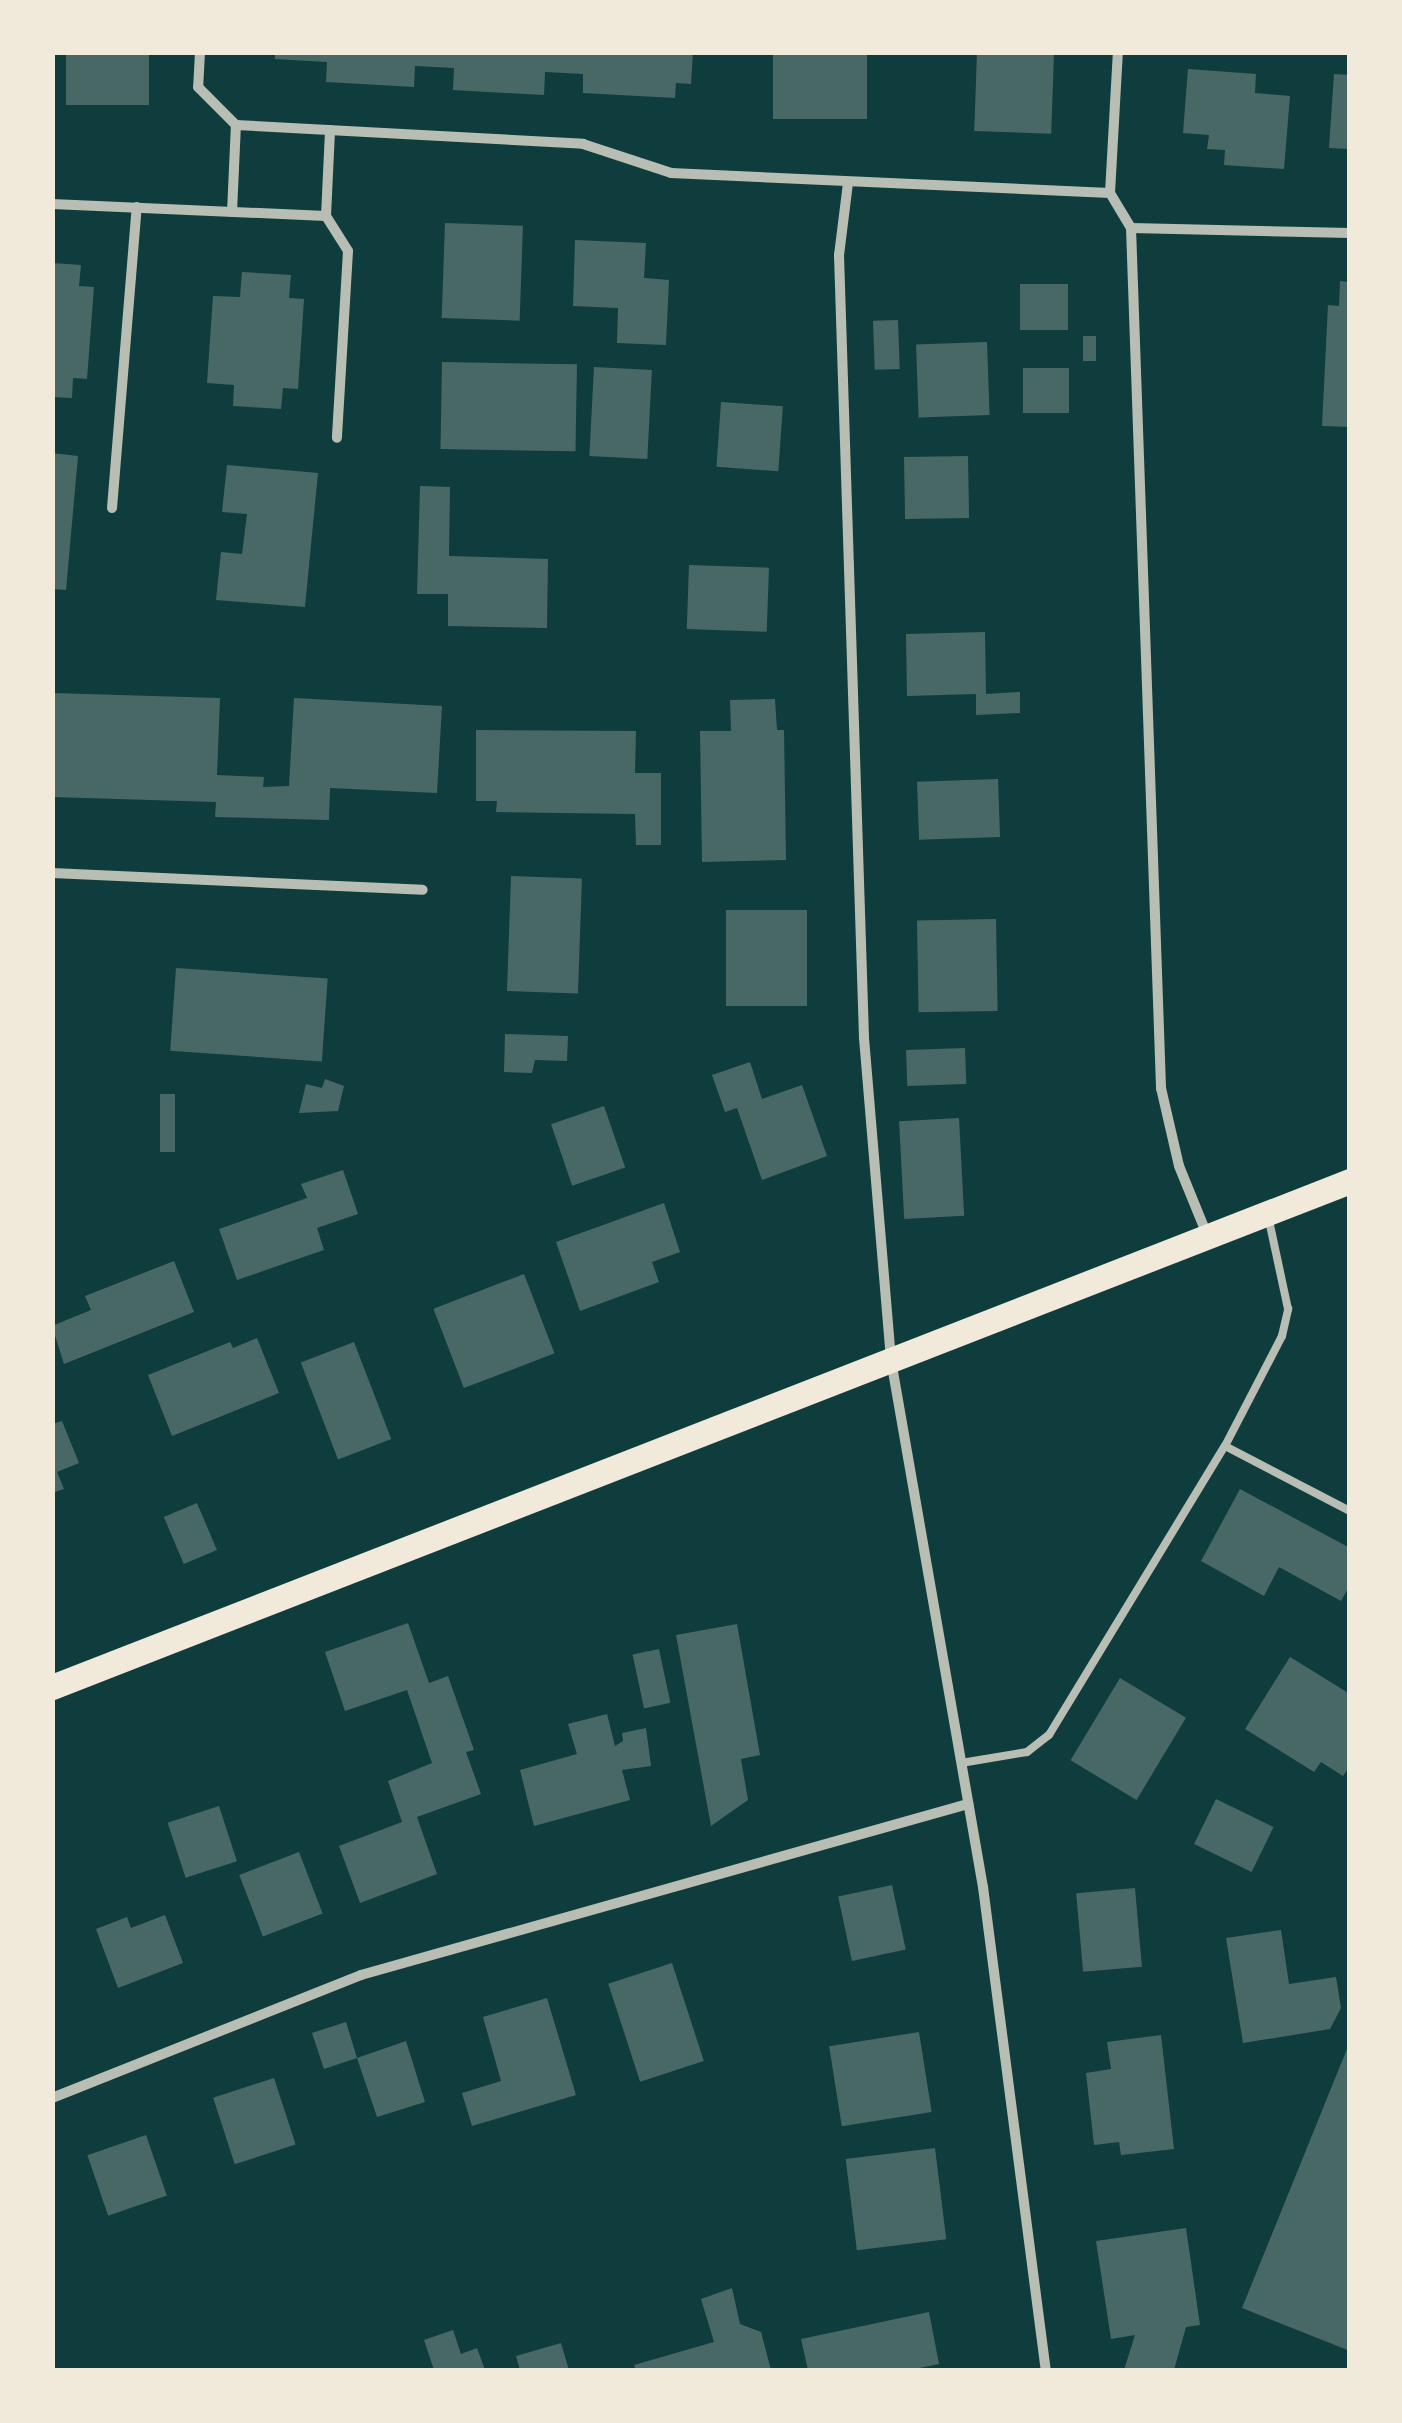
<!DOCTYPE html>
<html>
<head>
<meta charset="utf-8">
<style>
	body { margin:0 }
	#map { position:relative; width:1402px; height:2423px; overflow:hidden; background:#0f3d3e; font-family:"Public Sans",sans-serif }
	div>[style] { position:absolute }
	.building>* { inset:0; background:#486865; transform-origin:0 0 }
	.service>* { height:8px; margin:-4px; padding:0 4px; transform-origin:4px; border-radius:4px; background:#b8beb3 }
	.minor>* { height:10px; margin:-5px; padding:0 5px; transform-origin:5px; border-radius:5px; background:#b8beb3 }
	.primary>* { height:25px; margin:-12.5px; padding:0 12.5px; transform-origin:12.5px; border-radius:12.5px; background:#f1e9da }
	span { translate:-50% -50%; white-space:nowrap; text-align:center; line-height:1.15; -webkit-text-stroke:8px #f1e9da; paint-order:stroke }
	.frame { position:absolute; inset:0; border:55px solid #f1e9da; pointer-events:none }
</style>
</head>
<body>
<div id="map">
	<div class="building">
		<div style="left:66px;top:52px;width:83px;height:53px"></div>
		<div style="clip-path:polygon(275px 52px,693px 52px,691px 84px,676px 83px,675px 98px,583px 93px,583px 74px,545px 72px,544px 95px,453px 90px,454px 68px,415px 66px,414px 87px,326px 82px,327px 62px,275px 59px)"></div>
		<div style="left:773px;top:52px;width:94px;height:67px"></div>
		<div style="left:977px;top:52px;width:77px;height:79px;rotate:2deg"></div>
		<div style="clip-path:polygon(1188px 69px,1256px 74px,1255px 93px,1290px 96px,1284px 169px,1224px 165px,1225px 150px,1207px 149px,1209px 135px,1183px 133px)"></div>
		<div style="clip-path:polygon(1334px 74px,1350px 75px,1350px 149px,1329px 148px)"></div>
		<div style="left:445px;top:223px;width:78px;height:95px;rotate:2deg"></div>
		<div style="clip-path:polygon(575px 240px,646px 243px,644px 278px,669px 280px,666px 345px,617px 343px,618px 308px,573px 306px)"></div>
		<div style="clip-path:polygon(52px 263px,81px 265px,79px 286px,94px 287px,87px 379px,73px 378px,72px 398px,52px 397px)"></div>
		<div style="clip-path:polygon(242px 272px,291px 275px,289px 298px,304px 299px,298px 389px,283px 388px,281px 409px,233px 406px,234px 385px,207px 383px,213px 296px,240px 297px)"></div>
		<div style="clip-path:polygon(1340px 281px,1350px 282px,1350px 427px,1322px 426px,1328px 305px,1339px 306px)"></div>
		<div style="left:1020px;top:284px;width:48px;height:46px"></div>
		<div style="left:898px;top:320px;width:49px;height:25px;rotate:88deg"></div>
		<div style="left:1083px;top:336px;width:13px;height:25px"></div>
		<div style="left:987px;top:342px;width:73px;height:71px;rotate:88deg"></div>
		<div style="left:442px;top:362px;width:135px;height:87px;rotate:1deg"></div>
		<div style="left:594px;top:367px;width:58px;height:89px;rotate:3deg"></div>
		<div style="left:1023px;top:368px;width:46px;height:45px"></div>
		<div style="left:721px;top:402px;width:62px;height:65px;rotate:4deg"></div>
		<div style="clip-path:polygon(52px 453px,78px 456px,66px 590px,52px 589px)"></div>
		<div style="left:968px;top:456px;width:62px;height:64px;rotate:89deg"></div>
		<div style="clip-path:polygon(227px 465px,318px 473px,305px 607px,216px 600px,221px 552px,242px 554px,247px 514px,222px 512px)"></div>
		<div style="clip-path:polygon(420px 486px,450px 487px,449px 556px,548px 559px,547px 628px,448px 626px,448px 594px,417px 594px)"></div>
		<div style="left:689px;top:565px;width:80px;height:64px;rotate:2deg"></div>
		<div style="clip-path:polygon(985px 632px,986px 694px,1020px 692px,1020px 713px,976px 715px,976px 694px,907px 696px,906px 634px)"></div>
		<div style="clip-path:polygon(52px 693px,220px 698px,217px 775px,264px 777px,263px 787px,289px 786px,294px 698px,442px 706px,437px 793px,330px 788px,329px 820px,215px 817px,216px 802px,52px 797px)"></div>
		<div style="clip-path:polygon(775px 699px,777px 730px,784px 730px,786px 860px,702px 862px,700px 731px,731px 731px,730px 700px)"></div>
		<div style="clip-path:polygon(476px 730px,636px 731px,635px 773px,661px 773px,661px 845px,636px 845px,635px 814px,496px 812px,497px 801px,476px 801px)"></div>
		<div style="left:998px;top:779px;width:58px;height:81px;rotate:88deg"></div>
		<div style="left:511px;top:876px;width:71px;height:115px;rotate:2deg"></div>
		<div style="left:726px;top:910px;width:81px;height:96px"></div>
		<div style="left:996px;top:919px;width:92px;height:79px;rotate:89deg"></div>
		<div style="left:176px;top:968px;width:152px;height:83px;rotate:4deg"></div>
		<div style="clip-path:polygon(505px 1034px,568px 1036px,567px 1061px,535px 1060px,532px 1073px,504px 1072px)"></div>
		<div style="left:965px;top:1048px;width:36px;height:59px;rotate:88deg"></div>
		<div style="clip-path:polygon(750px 1062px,762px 1099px,802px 1085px,827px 1156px,762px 1180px,737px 1108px,725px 1112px,712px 1075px)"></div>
		<div style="clip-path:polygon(325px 1079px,344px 1086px,338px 1111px,299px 1113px,306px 1084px,322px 1088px)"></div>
		<div style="left:160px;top:1094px;width:15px;height:58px"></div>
		<div style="left:604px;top:1106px;width:65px;height:56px;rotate:71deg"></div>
		<div style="left:959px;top:1118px;width:98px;height:60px;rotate:87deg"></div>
		<div style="clip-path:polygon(343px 1170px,358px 1214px,317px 1228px,324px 1250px,237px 1280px,219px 1229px,307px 1198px,301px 1184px)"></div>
		<div style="clip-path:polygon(664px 1203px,680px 1252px,652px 1262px,659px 1282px,580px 1311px,556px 1242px)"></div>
		<div style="clip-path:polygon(174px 1261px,194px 1312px,64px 1364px,52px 1326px,91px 1310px,85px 1296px)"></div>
		<div style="left:524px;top:1274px;width:85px;height:97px;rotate:69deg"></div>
		<div style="clip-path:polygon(257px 1338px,279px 1393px,172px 1436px,148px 1375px,230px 1342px,233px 1348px)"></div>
		<div style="left:354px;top:1342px;width:104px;height:57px;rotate:69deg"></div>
		<div style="clip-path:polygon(62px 1421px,79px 1463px,57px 1472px,64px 1489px,52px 1493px,52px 1424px)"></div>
		<div style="clip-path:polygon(1240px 1489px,1350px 1548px,1350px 1585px,1341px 1601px,1279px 1567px,1264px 1596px,1201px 1561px)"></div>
		<div style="left:197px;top:1503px;width:51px;height:36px;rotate:67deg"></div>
		<div style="clip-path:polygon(408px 1623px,429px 1683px,448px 1676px,474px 1750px,466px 1752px,481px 1794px,417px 1817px,437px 1874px,360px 1903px,339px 1846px,402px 1822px,388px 1781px,432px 1763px,407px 1690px,345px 1711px,325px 1652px)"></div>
		<div style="clip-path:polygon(737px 1624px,760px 1755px,741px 1759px,748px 1800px,711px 1826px,676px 1635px)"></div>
		<div style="left:659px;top:1649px;width:55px;height:27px;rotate:78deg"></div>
		<div style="clip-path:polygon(1290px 1657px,1350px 1694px,1350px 1766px,1343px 1776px,1321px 1762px,1314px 1772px,1245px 1729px)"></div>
		<div style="left:1120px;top:1678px;width:77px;height:96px;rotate:31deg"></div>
		<div style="clip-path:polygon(607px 1714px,615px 1746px,623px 1741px,622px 1733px,646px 1728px,651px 1766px,622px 1770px,630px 1800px,534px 1826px,520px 1770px,577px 1754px,568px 1724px)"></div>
		<div style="left:1216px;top:1799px;width:64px;height:50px;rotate:26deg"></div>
		<div style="left:219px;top:1806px;width:58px;height:54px;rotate:72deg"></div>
		<div style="left:299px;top:1852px;width:66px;height:64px;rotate:69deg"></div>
		<div style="left:892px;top:1885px;width:66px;height:55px;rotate:78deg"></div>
		<div style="left:1135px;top:1888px;width:79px;height:59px;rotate:85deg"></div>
		<div style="clip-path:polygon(165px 1915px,183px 1963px,118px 1988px,96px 1929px,127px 1917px,131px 1928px)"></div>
		<div style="clip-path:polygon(1281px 1930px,1289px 1984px,1336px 1977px,1341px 2008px,1330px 2029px,1243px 2043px,1226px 1938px)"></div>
		<div style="left:672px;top:1963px;width:103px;height:67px;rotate:72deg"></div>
		<div style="clip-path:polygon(547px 1998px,576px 2095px,472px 2126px,462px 2093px,501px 2081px,483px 2017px)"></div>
		<div style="clip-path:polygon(346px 2022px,357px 2058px,406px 2041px,425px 2102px,377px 2117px,357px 2058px,324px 2069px,312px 2033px)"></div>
		<div style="left:919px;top:2032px;width:81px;height:91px;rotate:81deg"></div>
		<div style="clip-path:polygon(1161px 2035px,1174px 2149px,1121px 2155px,1119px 2142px,1094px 2145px,1086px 2073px,1111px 2069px,1107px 2042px)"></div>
		<div style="clip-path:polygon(1349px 2044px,1350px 2044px,1350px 2351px,1242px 2308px)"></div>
		<div style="left:274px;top:2078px;width:70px;height:64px;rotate:72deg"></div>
		<div style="left:146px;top:2135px;width:64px;height:62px;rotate:71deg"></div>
		<div style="left:935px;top:2148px;width:92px;height:90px;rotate:83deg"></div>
		<div style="clip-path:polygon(1186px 2228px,1200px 2325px,1186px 2327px,1174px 2370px,1124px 2370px,1135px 2335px,1111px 2339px,1096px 2241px)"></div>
		<div style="clip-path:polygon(732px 2288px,740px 2324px,761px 2332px,771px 2370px,636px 2370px,634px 2365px,714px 2342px,701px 2299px)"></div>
		<div style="clip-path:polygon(929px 2312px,939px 2364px,910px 2370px,808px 2370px,801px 2339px)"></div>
		<div style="clip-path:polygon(453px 2330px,461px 2354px,477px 2348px,485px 2370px,434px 2370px,424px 2340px)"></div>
		<div style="clip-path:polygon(561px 2343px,569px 2370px,520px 2370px,516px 2356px)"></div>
	</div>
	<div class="service">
		<div style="left:1225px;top:1446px;width:141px;rotate:27.5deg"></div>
		<div style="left:961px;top:1763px;width:67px;rotate:-9.5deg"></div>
		<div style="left:1027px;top:1752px;width:28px;rotate:-38deg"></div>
		<div style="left:1049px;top:1735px;width:338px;rotate:-58.7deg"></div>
		<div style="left:1225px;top:1446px;width:124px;rotate:-62.6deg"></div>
		<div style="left:1282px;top:1336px;width:28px;rotate:-77deg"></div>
		<div style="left:1288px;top:1309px;width:95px;rotate:-102.1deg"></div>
	</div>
	<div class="minor">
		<div style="left:200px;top:52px;width:35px;rotate:93deg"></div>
		<div style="left:198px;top:87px;width:54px;rotate:45deg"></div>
		<div style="left:848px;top:183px;width:73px;rotate:97.1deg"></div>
		<div style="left:839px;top:255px;width:783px;rotate:88.17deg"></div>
		<div style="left:864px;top:1038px;width:323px;rotate:85.2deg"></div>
		<div style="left:891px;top:1360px;width:535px;rotate:80.1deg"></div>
		<div style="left:983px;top:1887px;width:487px;rotate:82.6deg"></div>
		<div style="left:1110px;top:193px;width:41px;rotate:59deg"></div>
		<div style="left:1131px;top:228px;width:861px;rotate:88deg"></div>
		<div style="left:1161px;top:1088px;width:80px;rotate:77deg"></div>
		<div style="left:1179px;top:1166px;width:77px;rotate:67.8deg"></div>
		<div style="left:1110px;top:193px;width:141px;rotate:-86.8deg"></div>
		<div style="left:52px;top:204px;width:274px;rotate:2.5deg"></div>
		<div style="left:326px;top:216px;width:86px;rotate:-87.3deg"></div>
		<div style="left:232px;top:212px;width:87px;rotate:-87.4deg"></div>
		<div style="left:236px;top:125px;width:348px;rotate:3.1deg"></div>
		<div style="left:583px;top:144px;width:93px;rotate:18.2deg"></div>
		<div style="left:671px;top:173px;width:439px;rotate:2.6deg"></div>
		<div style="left:326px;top:216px;width:41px;rotate:57.8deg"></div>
		<div style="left:348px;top:251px;width:187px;rotate:93.4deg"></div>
		<div style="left:1131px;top:228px;width:219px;rotate:1.3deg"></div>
		<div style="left:112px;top:508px;width:302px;rotate:-85.3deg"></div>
		<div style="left:52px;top:873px;width:371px;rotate:2.6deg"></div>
		<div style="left:52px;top:2098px;width:333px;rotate:-21.7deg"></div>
		<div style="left:361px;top:1975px;width:631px;rotate:-15.73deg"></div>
	</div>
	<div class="primary">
		<div style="left:52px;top:1687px;width:1393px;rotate:-21.3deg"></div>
	</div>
	<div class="frame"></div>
</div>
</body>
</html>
